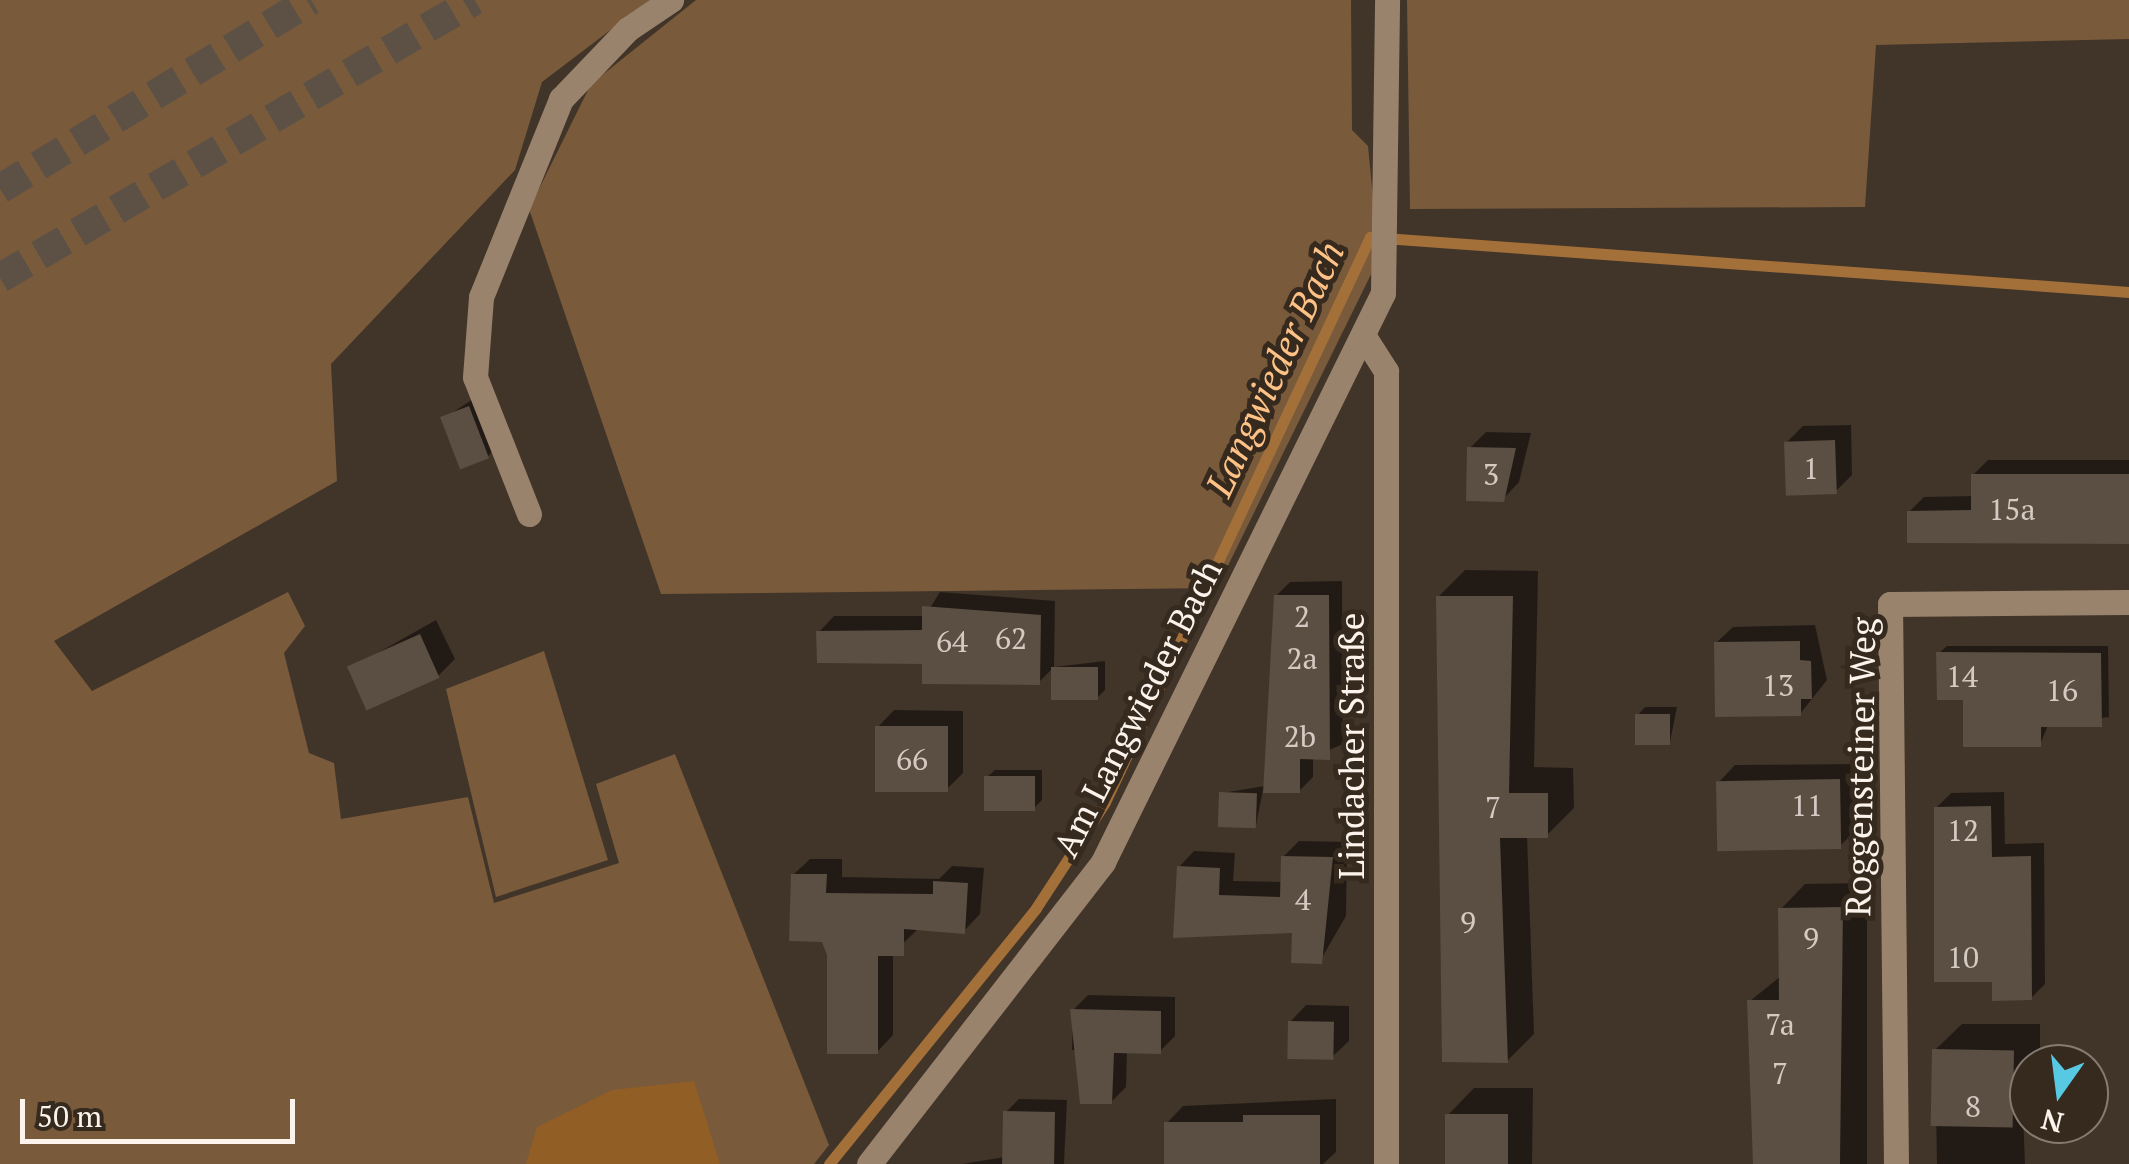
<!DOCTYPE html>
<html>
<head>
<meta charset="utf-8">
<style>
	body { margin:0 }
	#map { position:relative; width:2129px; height:1164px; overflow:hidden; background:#413429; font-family:"PT Serif",serif }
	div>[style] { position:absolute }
	.green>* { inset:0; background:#795a3b }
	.forest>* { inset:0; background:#915e26 }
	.shadow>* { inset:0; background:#0007 }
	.stream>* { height:11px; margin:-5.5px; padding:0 5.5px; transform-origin:5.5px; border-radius:5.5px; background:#a47039 }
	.building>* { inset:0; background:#5b4e42; transform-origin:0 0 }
	.highway-tunnel>* { height:30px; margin-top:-15px; transform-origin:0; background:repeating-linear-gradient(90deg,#5d5146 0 30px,transparent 0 45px) }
	.minor>* { height:25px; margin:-12.5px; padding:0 12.5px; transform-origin:12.5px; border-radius:12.5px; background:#9a836c }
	span { translate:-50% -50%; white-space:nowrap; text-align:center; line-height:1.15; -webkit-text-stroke:10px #362a1f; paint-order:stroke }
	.number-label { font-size:30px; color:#d4cac2 }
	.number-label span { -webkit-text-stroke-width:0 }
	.street-label { font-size:35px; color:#fcf4ec }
	.water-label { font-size:38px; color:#fec287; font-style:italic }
	.north { position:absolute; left:2009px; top:1044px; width:100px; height:100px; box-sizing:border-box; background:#362a1f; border:2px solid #857b71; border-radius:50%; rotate:194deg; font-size:28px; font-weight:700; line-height:40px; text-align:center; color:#fcf4ec }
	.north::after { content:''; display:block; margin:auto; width:35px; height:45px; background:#58c9e3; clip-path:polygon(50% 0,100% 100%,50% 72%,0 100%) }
	.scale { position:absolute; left:20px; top:1099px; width:275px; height:45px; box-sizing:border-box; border:5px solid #fcf4ec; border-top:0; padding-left:12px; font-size:30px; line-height:35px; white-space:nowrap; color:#fcf4ec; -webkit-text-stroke:8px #362a1f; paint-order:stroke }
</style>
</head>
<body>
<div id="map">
	<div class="green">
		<div style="clip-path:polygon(0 0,650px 0,542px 82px,515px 170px,331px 364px,337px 481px,54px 641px,92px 691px,288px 592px,305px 626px,284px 653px,309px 753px,334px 763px,341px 819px,468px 797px,494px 903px,619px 863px,596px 784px,675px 754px,829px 1145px,814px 1164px,0 1164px)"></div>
		<div style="clip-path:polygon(696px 0,1351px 0,1352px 130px,1368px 146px,1379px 258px,1217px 588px,661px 594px,529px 209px,591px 84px)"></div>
		<div style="clip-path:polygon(1407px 0,2129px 0,2129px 39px,1876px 45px,1865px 207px,1410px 209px)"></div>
		<div style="clip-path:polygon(544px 651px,608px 860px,496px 897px,446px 689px)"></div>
	</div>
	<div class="forest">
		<div style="clip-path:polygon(694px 1081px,720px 1164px,526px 1164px,537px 1127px,612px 1090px)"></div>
	</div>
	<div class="shadow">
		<div style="clip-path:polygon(485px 391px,504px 439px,488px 456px,443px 419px)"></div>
		<div style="clip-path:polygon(1851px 425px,1852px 475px,1836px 491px,1786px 443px,1803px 426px)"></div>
		<div style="clip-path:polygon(1486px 432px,1531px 433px,1519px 482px,1503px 499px,1470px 448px)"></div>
		<div style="clip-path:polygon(1988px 460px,2129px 460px,2129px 541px,1909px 512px,1924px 497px,1973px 496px,1973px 475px)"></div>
		<div style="clip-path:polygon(1465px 570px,1538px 571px,1534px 767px,1573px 768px,1574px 808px,1547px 835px,1527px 835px,1534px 1034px,1507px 1061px,1438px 597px)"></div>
		<div style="clip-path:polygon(1342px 581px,1343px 744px,1313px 757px,1313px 777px,1299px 791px,1263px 790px,1256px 825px,1222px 793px,1265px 786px,1276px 596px,1290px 582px)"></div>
		<div style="clip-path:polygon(940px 592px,1055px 601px,1054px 667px,1105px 661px,1105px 690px,1097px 698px,1053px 668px,1039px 682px,819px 632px,834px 616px,925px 616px)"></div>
		<div style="clip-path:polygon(436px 620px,455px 659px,438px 676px,351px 668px)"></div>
		<div style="clip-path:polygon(1815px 625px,1827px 680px,1800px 714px,1716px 643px,1733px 627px)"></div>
		<div style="clip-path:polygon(1947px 646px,2108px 646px,2109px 717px,2048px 725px,2040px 745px,1966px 697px,1939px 653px)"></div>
		<div style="clip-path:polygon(1645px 707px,1677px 707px,1670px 742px,1638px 715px)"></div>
		<div style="clip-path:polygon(894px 710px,963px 711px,963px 773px,946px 790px,878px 727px)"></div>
		<div style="clip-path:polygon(1855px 764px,1856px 830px,1840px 846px,1719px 782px,1735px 765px)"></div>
		<div style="clip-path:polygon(995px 770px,1042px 770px,1042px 800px,1034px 808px,987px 777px)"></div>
		<div style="clip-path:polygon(2004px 792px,2005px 844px,2044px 843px,2045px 984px,2031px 998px,1994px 979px,1936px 808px,1951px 793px)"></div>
		<div style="clip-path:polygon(1299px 841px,1347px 842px,1346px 916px,1320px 961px,1295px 930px,1176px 936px,1179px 867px,1194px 851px,1235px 853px,1233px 881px,1283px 882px,1283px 857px)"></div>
		<div style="clip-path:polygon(810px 859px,842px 859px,842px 877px,939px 879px,952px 866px,984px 868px,980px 914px,964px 931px,919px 928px,893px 953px,893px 1035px,877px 1052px,793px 875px)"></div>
		<div style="clip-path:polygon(1867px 883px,1867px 1164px,1755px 1164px,1750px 1001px,1781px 976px,1781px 909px,1805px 884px)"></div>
		<div style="clip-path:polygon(1088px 995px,1175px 997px,1175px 1036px,1160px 1051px,1127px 1051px,1126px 1087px,1111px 1102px,1082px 1050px,1072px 1050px,1073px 1010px)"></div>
		<div style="clip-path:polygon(1306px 1005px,1349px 1006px,1349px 1041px,1332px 1057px,1290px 1022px)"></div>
		<div style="clip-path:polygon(1962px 1024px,2040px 1024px,2040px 1064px,2029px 1064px,2023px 1113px,2025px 1164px,1937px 1164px,1935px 1050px)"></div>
		<div style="clip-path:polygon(1474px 1088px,1533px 1088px,1532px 1164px,1448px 1164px,1448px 1115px)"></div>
		<div style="clip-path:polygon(1019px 1099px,1067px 1100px,1064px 1164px,962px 1164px,1005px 1157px,1006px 1112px)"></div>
		<div style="clip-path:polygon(1336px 1099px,1336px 1152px,1323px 1164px,1167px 1164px,1167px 1123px,1183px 1106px)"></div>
	</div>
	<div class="stream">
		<div style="left:829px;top:1164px;width:329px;rotate:-51deg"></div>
		<div style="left:1036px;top:908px;width:126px;rotate:-56.9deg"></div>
		<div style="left:1105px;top:802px;width:624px;rotate:-64.87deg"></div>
		<div style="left:1370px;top:237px;width:761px;rotate:4.14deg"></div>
	</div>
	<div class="building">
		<div style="left:469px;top:406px;width:56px;height:31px;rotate:69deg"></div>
		<div style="left:1835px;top:440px;width:54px;height:51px;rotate:88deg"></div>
		<div style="clip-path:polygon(1467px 447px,1516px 448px,1504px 502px,1466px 501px)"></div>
		<div style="clip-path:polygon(1971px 474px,2129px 474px,2129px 544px,1907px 543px,1907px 511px,1971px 510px)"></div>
		<div style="clip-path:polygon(1274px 595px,1329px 595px,1330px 760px,1300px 759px,1300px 793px,1263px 793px)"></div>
		<div style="clip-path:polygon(1436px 596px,1513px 596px,1509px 793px,1548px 793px,1548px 838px,1500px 838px,1508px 1063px,1442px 1062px)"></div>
		<div style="clip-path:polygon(922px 606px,1041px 615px,1040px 685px,922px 684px,922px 664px,817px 663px,816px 631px,922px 630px)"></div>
		<div style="left:420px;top:634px;width:48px;height:80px;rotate:66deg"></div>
		<div style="clip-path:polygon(1800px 641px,1800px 660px,1811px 661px,1812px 699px,1801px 699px,1801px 716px,1715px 717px,1714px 642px)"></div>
		<div style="clip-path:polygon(1936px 652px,2101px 653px,2102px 727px,2041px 727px,2041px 747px,1963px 747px,1963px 700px,1937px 700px)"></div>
		<div style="left:1098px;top:667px;width:33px;height:47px;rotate:90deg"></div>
		<div style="left:1635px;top:714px;width:35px;height:31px"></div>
		<div style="left:875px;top:726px;width:73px;height:66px"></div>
		<div style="left:984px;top:776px;width:51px;height:35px"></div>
		<div style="left:1840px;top:779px;width:70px;height:124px;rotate:89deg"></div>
		<div style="left:1219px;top:792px;width:38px;height:35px;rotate:2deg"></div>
		<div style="clip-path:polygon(1991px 806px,1992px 857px,2031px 856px,2032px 1000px,1992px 1001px,1992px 982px,1934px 982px,1934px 807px)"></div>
		<div style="clip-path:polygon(1281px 856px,1333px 857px,1322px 964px,1291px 963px,1292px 933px,1173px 938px,1177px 866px,1220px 868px,1219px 895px,1280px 897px)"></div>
		<div style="clip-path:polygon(791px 874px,827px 874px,826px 893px,933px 894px,933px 881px,968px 883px,965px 934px,904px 929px,904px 956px,878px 956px,878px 1054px,827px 1054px,827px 955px,822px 942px,789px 941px)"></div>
		<div style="clip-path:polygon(1843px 907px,1840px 1164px,1753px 1164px,1747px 1000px,1779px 1000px,1778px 908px)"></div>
		<div style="clip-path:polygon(1070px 1009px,1161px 1011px,1161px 1054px,1114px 1053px,1112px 1104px,1080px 1104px)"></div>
		<div style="left:1288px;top:1021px;width:46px;height:38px;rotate:1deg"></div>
		<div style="left:1932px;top:1049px;width:82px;height:77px;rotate:1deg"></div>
		<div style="left:1003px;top:1111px;width:52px;height:53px;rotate:1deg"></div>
		<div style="left:1445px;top:1114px;width:63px;height:50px"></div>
		<div style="clip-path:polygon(1243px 1115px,1320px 1115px,1320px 1164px,1164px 1164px,1164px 1122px,1243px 1122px)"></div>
	</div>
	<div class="highway-tunnel">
		<div style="left:0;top:189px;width:364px;rotate:-31.3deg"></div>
		<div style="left:0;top:278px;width:550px;rotate:-30.34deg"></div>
	</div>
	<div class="minor">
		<div style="left:1363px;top:335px;width:43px;rotate:57.4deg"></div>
		<div style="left:1386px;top:371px;width:793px;rotate:90deg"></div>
		<div style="left:529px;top:514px;width:147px;rotate:-111.5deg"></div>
		<div style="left:475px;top:377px;width:80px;rotate:-85.7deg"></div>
		<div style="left:481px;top:297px;width:214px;rotate:-68deg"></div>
		<div style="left:561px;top:99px;width:97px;rotate:-46.3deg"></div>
		<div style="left:628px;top:29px;width:52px;rotate:-34deg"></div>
		<div style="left:869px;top:1164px;width:382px;rotate:-52.2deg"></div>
		<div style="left:1103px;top:862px;width:634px;rotate:-63.8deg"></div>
		<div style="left:1383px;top:293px;width:293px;rotate:-89.2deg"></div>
		<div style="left:1896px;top:1164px;width:560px;rotate:-90.61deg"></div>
		<div style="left:1890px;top:604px;width:239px;rotate:-0.5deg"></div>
	</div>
	<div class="number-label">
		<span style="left:1811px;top:468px">1</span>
		<span style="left:1491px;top:474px">3</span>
		<span style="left:2012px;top:509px">15a</span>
		<span style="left:1302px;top:616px">2</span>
		<span style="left:1011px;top:638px">62</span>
		<span style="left:952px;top:641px">64</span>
		<span style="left:1302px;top:658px">2a</span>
		<span style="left:1962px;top:676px">14</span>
		<span style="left:1778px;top:685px">13</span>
		<span style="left:2062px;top:690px">16</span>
		<span style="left:1300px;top:736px">2b</span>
		<span style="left:912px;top:759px">66</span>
		<span style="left:1807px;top:805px">11</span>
		<span style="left:1493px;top:807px">7</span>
		<span style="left:1963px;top:830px">12</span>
		<span style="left:1303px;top:899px">4</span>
		<span style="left:1468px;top:922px">9</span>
		<span style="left:1811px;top:938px">9</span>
		<span style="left:1963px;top:957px">10</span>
		<span style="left:1780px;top:1024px">7a</span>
		<span style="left:1780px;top:1073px">7</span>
		<span style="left:1973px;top:1106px">8</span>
	</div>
	<div class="street-label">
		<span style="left:1137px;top:708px;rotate:-63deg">Am Langwieder Bach</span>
		<span style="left:1351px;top:746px;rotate:-90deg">Lindacher Straße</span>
		<span style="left:1860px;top:767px;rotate:-89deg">Roggensteiner Weg</span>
	</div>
	<div class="water-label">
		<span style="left:1275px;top:369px;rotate:-65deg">Langwieder Bach</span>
	</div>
	<div class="north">N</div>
	<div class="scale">50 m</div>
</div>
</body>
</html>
